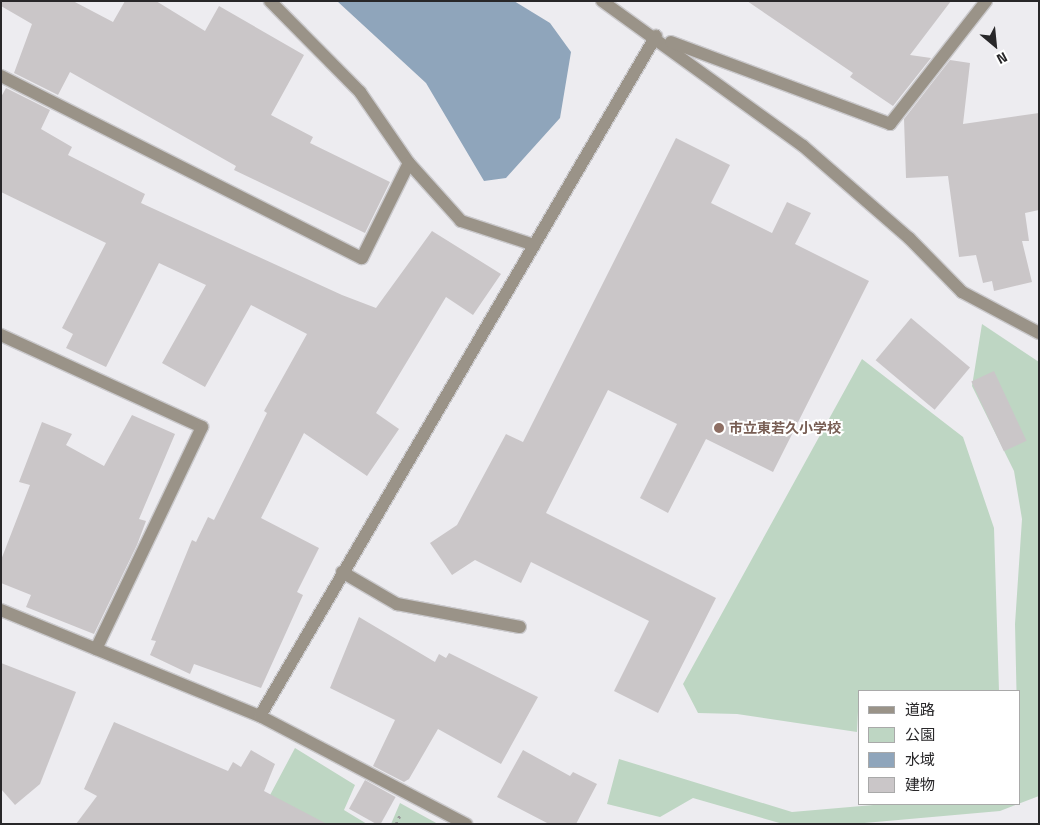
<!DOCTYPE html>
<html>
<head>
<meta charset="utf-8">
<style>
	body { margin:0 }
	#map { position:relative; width:1040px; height:825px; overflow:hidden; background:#edecf0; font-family:"Titillium Web","Noto Sans JP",sans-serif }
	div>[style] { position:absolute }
	.green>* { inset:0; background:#bed6c3 }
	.water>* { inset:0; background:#8fa5bb }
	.building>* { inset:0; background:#cac6c8; transform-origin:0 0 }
	.path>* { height:3px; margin-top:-1.5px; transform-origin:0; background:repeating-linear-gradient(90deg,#979699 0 2.5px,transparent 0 6.5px) }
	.roads { filter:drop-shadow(1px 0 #cac9cc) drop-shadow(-1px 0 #cac9cc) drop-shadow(0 1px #cac9cc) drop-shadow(0 -1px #cac9cc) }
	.minor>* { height:12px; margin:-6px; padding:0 6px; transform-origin:6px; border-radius:6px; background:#9a9388 }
	.dots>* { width:14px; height:14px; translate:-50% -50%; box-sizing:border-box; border:2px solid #fff; border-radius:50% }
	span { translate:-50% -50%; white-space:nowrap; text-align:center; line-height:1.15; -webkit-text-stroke:4px #fff; paint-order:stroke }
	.education-label { font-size:14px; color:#785e54; font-weight:700 }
	.left { translate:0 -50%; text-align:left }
	.frame { position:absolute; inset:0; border:2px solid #282729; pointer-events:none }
	.legend { position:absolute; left:858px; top:690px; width:162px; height:115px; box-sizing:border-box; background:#fff; border:1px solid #a9a9a9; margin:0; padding:6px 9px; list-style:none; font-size:15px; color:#282729 }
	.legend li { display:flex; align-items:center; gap:10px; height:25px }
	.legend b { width:25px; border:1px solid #a9a9a9 }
	.north { position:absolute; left:970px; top:20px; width:50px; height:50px; -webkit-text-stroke:4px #fff; paint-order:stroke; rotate:152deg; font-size:14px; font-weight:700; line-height:20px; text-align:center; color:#282729 }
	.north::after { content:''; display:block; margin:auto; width:18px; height:22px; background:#282729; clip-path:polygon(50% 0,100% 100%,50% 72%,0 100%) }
</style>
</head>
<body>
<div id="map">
	<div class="green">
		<div style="clip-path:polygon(982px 324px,1039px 362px,1039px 796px,1000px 811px,853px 824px,783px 824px,693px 798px,660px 817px,607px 804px,619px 759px,792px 812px,885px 804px,1019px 804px,1015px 624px,1022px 519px,1014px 471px,972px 386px)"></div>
		<div style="clip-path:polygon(862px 359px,963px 437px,994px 528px,999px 691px,859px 691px,857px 732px,737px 714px,698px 713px,683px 684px)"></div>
		<div style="clip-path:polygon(295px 748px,355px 785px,344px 810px,367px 824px,318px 824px,269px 797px)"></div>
		<div style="clip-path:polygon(400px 803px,438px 824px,391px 824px)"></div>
	</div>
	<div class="water">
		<div style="clip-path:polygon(337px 1px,514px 1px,550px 23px,571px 52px,560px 118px,506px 178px,484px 181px,426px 83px)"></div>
	</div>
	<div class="building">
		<div style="clip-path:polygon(1px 1px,73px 1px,113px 22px,125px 1px,156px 1px,205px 31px,219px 6px,304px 55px,271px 115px,313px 137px,310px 143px,390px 182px,365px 233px,234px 170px,236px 166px,70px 72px,58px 95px,14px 73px,32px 24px,1px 6px)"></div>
		<div style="clip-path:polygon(747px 1px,951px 1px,910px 55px,931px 58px,893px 106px,850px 77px,853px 73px)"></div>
		<div style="clip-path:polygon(950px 60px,970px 63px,963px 124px,1039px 113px,1039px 210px,1025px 213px,1029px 241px,1022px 241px,1032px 282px,994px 291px,992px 281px,983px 283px,976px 255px,959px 257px,948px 176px,906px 178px,904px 119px)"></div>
		<div style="clip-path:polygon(6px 88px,50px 110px,41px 129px,72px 147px,68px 155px,145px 194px,141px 203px,342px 295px,376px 308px,432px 231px,501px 274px,473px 315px,446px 297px,376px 413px,399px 429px,367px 476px,304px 433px,261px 518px,319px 548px,297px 592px,303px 595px,261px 688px,194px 664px,190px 674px,150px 655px,156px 641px,151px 640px,192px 540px,196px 542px,208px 517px,214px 520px,267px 413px,264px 411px,307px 334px,251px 305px,205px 387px,162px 363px,206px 285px,159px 263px,106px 367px,66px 348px,73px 334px,62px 328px,106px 243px,1px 192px,1px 97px)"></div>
		<div style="clip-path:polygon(676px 138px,730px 165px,711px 203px,772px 233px,787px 202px,811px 213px,795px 244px,869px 281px,773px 472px,706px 439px,668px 513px,640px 498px,677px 424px,608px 390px,546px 513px,716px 598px,658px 713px,614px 691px,649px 621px,531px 562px,521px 583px,475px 560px,452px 575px,430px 543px,457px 525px,506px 434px,523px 442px)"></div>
		<div style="left:911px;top:318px;width:77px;height:55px;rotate:40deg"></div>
		<div style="left:994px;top:371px;width:77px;height:25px;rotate:65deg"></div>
		<div style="clip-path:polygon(132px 415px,175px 434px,139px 519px,146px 521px,137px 545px,94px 634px,26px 607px,31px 595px,1px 583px,1px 560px,30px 485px,19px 482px,42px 422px,72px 434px,66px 445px,104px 466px)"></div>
		<div style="clip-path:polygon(359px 617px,435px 662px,439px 654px,446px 658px,449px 653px,538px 697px,501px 764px,438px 729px,409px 779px,404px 782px,373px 766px,395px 720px,330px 688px)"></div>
		<div style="clip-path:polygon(1px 663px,76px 692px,40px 784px,15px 805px,1px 789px)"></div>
		<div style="clip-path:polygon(114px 722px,228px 771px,233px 762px,241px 767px,251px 750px,275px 764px,264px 791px,327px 824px,76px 824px,97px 796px,84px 789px)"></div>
		<div style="clip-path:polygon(523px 750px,570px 776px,573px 772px,597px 784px,576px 824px,549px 824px,497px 797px)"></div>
		<div style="left:365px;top:780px;width:35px;height:33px;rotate:29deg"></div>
	</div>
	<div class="path">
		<div style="left:396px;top:824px;width:10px;rotate:-66deg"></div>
	</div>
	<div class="roads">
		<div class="minor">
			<div style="left:270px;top:1px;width:128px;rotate:45.3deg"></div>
			<div style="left:360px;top:92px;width:86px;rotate:55.4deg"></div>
			<div style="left:602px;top:1px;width:248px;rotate:35.8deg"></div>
			<div style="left:803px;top:146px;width:140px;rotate:41deg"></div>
			<div style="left:909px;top:238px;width:76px;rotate:45.5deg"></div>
			<div style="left:962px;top:292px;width:87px;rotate:28deg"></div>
			<div style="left:671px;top:42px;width:234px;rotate:20.5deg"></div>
			<div style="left:890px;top:124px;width:156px;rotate:-52deg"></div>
			<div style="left:1px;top:76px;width:404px;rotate:26.8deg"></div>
			<div style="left:362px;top:258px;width:106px;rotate:-63.7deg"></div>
			<div style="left:409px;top:163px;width:78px;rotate:48.1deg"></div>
			<div style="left:461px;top:221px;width:77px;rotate:18.2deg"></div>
			<div style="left:1px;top:335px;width:221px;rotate:24.6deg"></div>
			<div style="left:202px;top:427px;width:246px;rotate:115.5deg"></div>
			<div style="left:342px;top:572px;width:64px;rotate:30.2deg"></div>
			<div style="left:397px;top:604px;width:125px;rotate:10.6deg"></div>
			<div style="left:1px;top:610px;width:280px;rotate:22.3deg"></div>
			<div style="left:260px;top:716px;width:233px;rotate:27.7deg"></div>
			<div style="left:260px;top:716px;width:787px;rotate:-59.79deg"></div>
		</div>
	</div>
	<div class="dots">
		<div style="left:719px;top:428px;background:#8d6e63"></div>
	</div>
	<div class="education-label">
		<span class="left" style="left:729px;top:428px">市立東若久小学校</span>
	</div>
	<div class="frame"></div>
	<ul class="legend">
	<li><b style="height:6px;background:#9a9388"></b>道路</li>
	<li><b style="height:14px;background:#bed6c3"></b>公園</li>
	<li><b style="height:14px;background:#8fa5bb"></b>水域</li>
	<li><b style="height:14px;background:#cac6c8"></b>建物</li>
	</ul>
	<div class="north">N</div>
</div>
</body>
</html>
